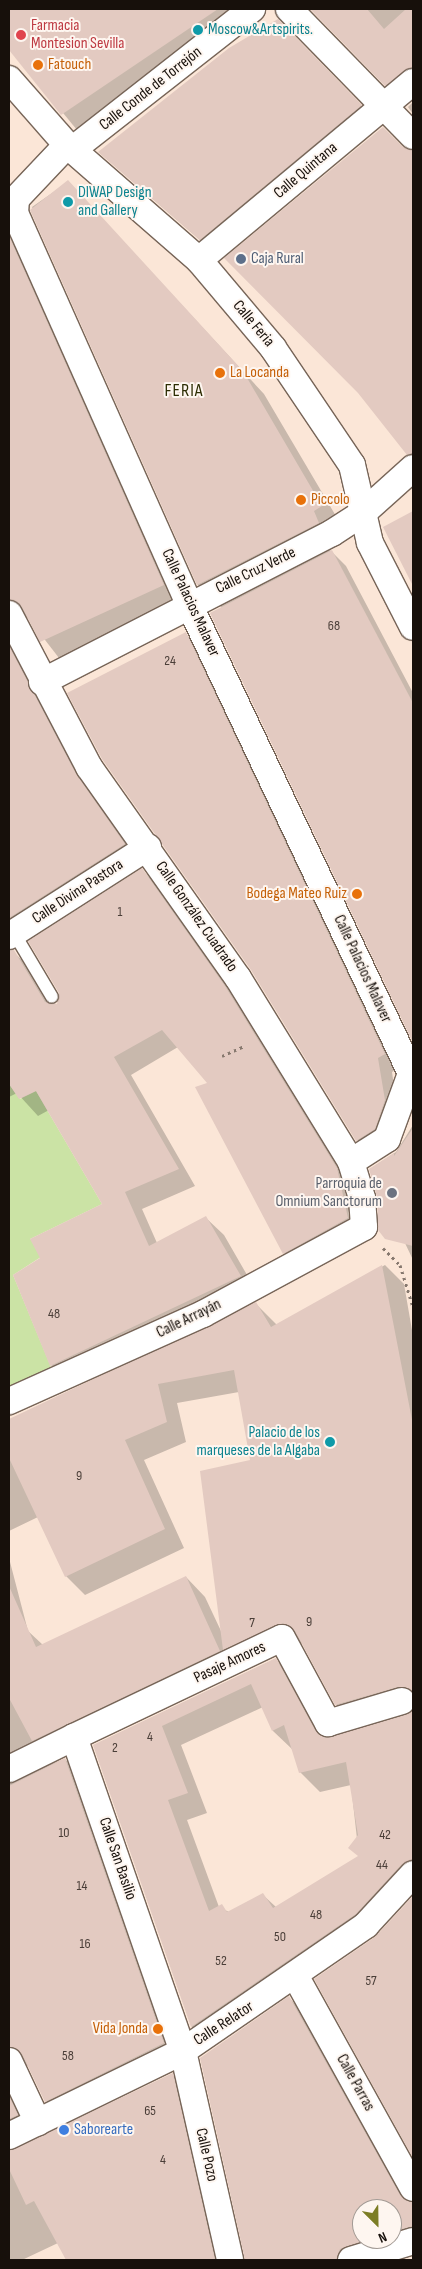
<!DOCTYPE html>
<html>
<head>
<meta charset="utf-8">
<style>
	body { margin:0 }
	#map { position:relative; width:422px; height:2269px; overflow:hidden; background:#fbe6d7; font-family:"Sofia Sans Condensed",sans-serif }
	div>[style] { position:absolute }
	.green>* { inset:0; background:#cbe3a5 }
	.shadow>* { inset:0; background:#0003 }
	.building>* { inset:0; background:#e3cac1 }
	.path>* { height:3px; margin-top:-1.5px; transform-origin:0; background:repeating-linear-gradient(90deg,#86786e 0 2.5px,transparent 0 6.5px) }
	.roads { filter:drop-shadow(1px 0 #776558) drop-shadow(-1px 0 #776558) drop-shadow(0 1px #776558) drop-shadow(0 -1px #776558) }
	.lane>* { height:12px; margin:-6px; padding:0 6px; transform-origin:6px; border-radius:6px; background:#fff }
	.street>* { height:26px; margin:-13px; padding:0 13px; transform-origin:13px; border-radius:13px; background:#fff }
	.dots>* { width:14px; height:14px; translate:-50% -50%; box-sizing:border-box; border:2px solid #fef6f0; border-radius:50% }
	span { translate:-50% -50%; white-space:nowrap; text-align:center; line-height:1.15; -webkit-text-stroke:4px #fef6f0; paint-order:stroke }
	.number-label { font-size:14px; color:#4a3e38 }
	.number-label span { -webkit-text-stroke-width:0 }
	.health-label { font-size:16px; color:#be3a42 }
	.left { translate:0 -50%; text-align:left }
	.culture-label { font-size:16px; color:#0d838f }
	.right { translate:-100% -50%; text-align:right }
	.food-label { font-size:16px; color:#c56008 }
	.street-label { font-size:16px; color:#17100b }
	.service-label { font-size:16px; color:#4e5e75 }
	.worship-label { font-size:16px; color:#5b616d }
	.shop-label { font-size:16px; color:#366cbe }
	.neighbourhood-label { font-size:18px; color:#2c2c02; letter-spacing:1px }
	.frame { position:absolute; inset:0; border:10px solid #17100b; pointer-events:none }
	.north { position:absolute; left:352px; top:2199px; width:50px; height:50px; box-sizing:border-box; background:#fef6f0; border:1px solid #a29a94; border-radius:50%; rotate:157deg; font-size:14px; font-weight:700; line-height:20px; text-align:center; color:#17100b }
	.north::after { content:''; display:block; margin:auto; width:18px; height:22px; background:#7c7d25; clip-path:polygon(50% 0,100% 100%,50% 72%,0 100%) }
</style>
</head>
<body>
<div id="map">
	<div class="green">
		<div style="clip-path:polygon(9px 1084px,20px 1099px,36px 1091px,102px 1204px,30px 1239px,47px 1253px,13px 1275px,53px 1372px,9px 1392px)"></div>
	</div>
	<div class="shadow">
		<div style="clip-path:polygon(9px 9px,243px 9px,77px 130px,9px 47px)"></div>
		<div style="clip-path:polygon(311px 9px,413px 9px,413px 92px,402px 101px)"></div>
		<div style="clip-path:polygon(278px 21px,376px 121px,216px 254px,100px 153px)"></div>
		<div style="clip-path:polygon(413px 102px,413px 114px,408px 107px)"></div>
		<div style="clip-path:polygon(383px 128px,408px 152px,413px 150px,413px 456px,401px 444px)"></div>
		<div style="clip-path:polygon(68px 182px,264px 394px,343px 528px,334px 533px,340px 545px,330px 550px,346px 566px,413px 693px,413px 1039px,211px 613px,222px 608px,198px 585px,32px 207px)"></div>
		<div style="clip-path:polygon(9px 200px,181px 603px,59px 658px,28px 618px,20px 617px,141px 862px,12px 951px,31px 968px,57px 1006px,142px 870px,159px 887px,243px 1005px,354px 1187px,365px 1236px,302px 1270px,284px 1253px,209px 1083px,178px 1047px,131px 1075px,195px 1186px,142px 1209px,157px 1243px,206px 1218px,224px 1235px,258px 1294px,69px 1383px,51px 1365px,42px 1259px,104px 1204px,49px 1110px,38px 1116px,17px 1093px,9px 1097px)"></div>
		<div style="clip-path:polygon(413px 513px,413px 583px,385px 527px)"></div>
		<div style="clip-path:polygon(186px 634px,199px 648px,398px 1068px,392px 1072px,398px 1115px,371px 1154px,357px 1140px)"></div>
		<div style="clip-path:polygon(413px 1125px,413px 1260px,370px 1169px,396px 1152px)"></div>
		<div style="clip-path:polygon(385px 1265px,404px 1284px,413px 1336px,413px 1709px,356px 1724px,336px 1704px,303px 1643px,48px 1765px,65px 1759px,85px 1779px,183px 2063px,65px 2121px,46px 2101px,29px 2066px,22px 2067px,37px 2135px,16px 2151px,172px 2074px,192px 2094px,229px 2260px,67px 2260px,58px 2243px,22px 2260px,9px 2260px,9px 1558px,28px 1631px,43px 1645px,186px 1577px,205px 1597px,221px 1631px,251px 1461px,239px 1392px,177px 1403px,186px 1442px,144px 1460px,184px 1548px,85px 1595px,66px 1576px,38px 1517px,9px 1531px,9px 1422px,256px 1304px,277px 1325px)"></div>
		<div style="clip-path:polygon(evenodd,275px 1659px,295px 1679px,327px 1738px,407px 1716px,413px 1710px,413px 1892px,211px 2046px,192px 2027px,94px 1745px,275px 1659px,263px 1707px,273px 1731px,293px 1750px,300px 1772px,320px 1792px,351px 1785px,359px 1857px,276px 1907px,263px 1895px,229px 1912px,219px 1907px,187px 1820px,207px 1813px,181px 1745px,263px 1707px)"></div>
		<div style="clip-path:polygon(413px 1898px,413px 2155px,316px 1979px,378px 1936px)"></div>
		<div style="clip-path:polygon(evenodd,289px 1998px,309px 2017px,413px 2204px,413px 2251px,387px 2260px,246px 2260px,289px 1998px,362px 2209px,392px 2209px,392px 2239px,362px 2239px,362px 2209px)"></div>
	</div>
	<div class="building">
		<div style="clip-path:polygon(9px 9px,218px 9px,61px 115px,9px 50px)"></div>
		<div style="clip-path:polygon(310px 9px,367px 9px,384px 29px,406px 9px,413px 9px,413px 67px,385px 86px)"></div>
		<div style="clip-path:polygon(278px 19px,362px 105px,200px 240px,98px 152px,229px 48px)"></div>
		<div style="clip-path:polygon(383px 127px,403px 147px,413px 151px,413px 453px,407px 455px,358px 393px,224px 258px)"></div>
		<div style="clip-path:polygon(68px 180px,243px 371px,322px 506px,314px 511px,319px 523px,197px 585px,30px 210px)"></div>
		<div style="clip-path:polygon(9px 236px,164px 585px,40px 642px,22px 607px,9px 599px)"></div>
		<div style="clip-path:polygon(413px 511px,413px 586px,383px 527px)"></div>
		<div style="clip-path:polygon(332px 550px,413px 703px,413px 1043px,210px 613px)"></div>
		<div style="clip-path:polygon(186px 632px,385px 1054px,378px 1058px,385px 1100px,375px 1129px,356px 1141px,251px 970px,102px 759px,67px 693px)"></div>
		<div style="clip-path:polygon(9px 646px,76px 774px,125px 844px,9px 918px)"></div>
		<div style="clip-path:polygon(142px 868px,225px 986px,337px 1168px,348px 1218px,283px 1254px,195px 1087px,207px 1083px,162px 1030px,114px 1057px,179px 1169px,125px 1192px,149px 1246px,206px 1216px,241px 1276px,50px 1366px,13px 1275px,40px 1258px,30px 1239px,102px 1204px,36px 1091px,19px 1099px,9px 1084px,9px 951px,14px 950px,45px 1002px,57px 1004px,59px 993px,28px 941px)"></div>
		<div style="clip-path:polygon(413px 1128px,413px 1246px,385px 1239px,378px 1230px,377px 1197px,369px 1169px,394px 1153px,394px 1156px)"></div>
		<div style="clip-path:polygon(382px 1265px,413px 1425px,413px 1692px,398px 1687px,335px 1705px,295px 1631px,283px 1623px,223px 1650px,200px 1471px,250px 1460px,234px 1370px,158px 1384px,167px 1422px,125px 1440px,165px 1529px,65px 1577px,9px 1458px,9px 1419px,256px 1302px,271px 1327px)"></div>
		<div style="clip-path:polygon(186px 1576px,220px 1651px,32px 1741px,9px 1698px,9px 1586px,36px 1647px)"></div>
		<div style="clip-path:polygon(evenodd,276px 1658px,315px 1730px,325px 1738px,413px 1711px,413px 1859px,402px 1864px,356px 1914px,191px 2027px,93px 1745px,276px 1658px,251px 1684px,272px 1731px,284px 1725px,299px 1773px,346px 1762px,358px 1835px,348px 1848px,358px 1856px,273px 1908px,263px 1893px,227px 1912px,222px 1904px,209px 1911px,168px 1800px,188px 1793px,162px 1726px,251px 1684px)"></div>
		<div style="clip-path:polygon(65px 1758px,164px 2043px,45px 2102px,22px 2054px,9px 2046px,9px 1786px)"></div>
		<div style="clip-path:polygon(413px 1896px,413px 2158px,314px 1979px,375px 1937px)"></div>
		<div style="clip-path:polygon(289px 1996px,400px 2195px,413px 2203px,413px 2226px,392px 2232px,392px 2209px,362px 2209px,362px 2239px,368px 2239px,340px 2249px,336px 2260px,245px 2260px,200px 2058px)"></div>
		<div style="clip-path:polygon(173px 2073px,215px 2260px,66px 2260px,34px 2201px,26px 2205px,9px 2169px,9px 2151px)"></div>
		<div style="clip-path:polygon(9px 2096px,18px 2115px,9px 2119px)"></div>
	</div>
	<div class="path">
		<div style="left:222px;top:1056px;width:24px;rotate:-24deg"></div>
		<div style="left:383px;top:1248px;width:24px;rotate:45deg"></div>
		<div style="left:400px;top:1265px;width:44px;rotate:72.8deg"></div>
	</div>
	<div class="roads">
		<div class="lane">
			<div style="left:14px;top:933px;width:74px;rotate:59.3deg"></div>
		</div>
		<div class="street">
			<div style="left:289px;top:9px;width:177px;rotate:45.7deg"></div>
			<div style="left:9px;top:79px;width:88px;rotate:48.7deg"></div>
			<div style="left:67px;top:145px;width:175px;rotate:41.1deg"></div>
			<div style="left:199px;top:260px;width:115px;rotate:49.9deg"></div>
			<div style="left:273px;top:348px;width:141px;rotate:56deg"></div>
			<div style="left:352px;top:465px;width:80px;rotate:77deg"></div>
			<div style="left:370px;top:543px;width:94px;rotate:62.9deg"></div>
			<div style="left:67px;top:145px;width:74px;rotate:133.4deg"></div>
			<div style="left:16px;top:199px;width:14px;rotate:94deg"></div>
			<div style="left:15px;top:213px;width:428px;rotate:66deg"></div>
			<div style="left:189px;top:604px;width:514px;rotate:64.68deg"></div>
			<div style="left:72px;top:150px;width:229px;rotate:-38.1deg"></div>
			<div style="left:199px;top:260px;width:278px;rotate:-39.8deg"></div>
			<div style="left:9px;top:614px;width:173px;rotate:62.4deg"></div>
			<div style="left:89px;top:767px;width:258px;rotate:54.8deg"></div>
			<div style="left:238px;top:978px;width:216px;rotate:58.4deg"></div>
			<div style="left:351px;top:1162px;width:38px;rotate:73deg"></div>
			<div style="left:362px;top:1198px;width:29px;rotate:86deg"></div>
			<div style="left:364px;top:1227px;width:183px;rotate:151.6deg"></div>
			<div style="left:203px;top:1314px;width:213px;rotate:155.8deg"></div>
			<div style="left:42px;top:682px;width:326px;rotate:-27.2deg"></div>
			<div style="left:332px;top:533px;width:37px;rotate:-33deg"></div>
			<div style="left:363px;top:513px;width:67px;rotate:-42deg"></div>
			<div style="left:9px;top:936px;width:165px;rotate:-32.6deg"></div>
			<div style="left:351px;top:1162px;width:43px;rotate:-32.6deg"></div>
			<div style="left:387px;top:1139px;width:76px;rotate:-69.9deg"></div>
			<div style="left:74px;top:1737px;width:230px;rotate:-25.5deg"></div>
			<div style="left:282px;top:1638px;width:97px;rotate:61.6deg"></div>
			<div style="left:328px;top:1723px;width:77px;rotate:-16.6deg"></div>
			<div style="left:9px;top:1769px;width:72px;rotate:-26.2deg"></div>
			<div style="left:74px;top:1737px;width:332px;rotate:70.9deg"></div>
			<div style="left:183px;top:2051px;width:214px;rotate:77.3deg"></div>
			<div style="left:296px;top:1977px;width:241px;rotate:61deg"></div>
			<div style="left:9px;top:2061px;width:68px;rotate:64.9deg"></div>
			<div style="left:9px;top:2136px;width:194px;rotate:-26deg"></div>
			<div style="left:183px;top:2051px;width:222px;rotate:-34.5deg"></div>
			<div style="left:366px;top:1925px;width:69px;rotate:-47.3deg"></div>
			<div style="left:351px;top:2260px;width:65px;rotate:-17deg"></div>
		</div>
	</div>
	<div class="dots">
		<div style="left:198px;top:30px;background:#0f9aa8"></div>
		<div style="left:21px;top:35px;background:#e0444e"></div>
		<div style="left:38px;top:65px;background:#e8710a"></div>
		<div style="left:68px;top:202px;background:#0f9aa8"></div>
		<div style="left:241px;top:259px;background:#5c6f8a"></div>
		<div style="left:220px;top:373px;background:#e8710a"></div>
		<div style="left:301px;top:500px;background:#e8710a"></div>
		<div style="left:357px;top:894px;background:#e8710a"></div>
		<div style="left:392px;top:1193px;background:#6b7280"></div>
		<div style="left:330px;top:1442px;background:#0f9aa8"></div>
		<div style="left:158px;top:2029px;background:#e8710a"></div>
		<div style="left:64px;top:2130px;background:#3f7fe0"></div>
	</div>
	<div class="number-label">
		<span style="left:334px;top:626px">68</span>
		<span style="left:170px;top:661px">24</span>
		<span style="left:120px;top:912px">1</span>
		<span style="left:54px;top:1314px">48</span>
		<span style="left:79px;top:1476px">9</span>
		<span style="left:309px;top:1622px">9</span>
		<span style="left:252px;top:1623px">7</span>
		<span style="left:150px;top:1737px">4</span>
		<span style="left:115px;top:1748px">2</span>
		<span style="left:64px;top:1833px">10</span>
		<span style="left:385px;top:1835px">42</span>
		<span style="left:382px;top:1865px">44</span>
		<span style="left:82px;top:1886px">14</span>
		<span style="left:316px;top:1915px">48</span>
		<span style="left:280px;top:1937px">50</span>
		<span style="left:85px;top:1944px">16</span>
		<span style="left:221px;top:1961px">52</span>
		<span style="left:371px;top:1981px">57</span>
		<span style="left:68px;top:2056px">58</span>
		<span style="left:150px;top:2111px">65</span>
		<span style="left:163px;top:2160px">4</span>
	</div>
	<div class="health-label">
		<span class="left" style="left:31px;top:35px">Farmacia<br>Montesion Sevilla</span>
	</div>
	<div class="culture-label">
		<span class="left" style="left:208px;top:30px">Moscow&amp;Artspirits.</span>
		<span class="left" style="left:78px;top:202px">DIWAP Design<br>and Gallery</span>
		<span class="right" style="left:320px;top:1442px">Palacio de los<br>marqueses de la Algaba</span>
	</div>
	<div class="food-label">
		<span class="left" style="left:48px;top:65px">Fatouch</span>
		<span class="left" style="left:230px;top:373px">La Locanda</span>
		<span class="left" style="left:311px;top:500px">Piccolo</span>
		<span class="right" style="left:347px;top:894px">Bodega Mateo Ruiz</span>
		<span class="right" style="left:148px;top:2029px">Vida Jonda</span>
	</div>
	<div class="street-label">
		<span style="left:151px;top:89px;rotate:-38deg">Calle Conde de Torrejón</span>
		<span style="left:306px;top:171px;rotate:-40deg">Calle Quintana</span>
		<span style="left:253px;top:324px;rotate:50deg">Calle Feria</span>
		<span style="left:256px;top:571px;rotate:-26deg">Calle Cruz Verde</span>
		<span style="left:190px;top:603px;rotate:65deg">Calle Palacios Malaver</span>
		<span style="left:78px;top:892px;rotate:-33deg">Calle Divina Pastora</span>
		<span style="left:196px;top:917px;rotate:55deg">Calle González Cuadrado</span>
		<span style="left:362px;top:969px;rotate:65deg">Calle Palacios Malaver</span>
		<span style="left:189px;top:1319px;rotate:-26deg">Calle Arrayán</span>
		<span style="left:230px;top:1663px;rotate:-25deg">Pasaje Amores</span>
		<span style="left:117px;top:1859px;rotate:71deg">Calle San Basilio</span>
		<span style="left:224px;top:2024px;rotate:-33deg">Calle Relator</span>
		<span style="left:355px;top:2083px;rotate:61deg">Calle Parras</span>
		<span style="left:206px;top:2155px;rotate:77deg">Calle Pozo</span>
	</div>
	<div class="service-label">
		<span class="left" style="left:251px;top:259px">Caja Rural</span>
	</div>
	<div class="worship-label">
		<span class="right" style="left:382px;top:1193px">Parroquia de<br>Omnium Sanctorum</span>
	</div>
	<div class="shop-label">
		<span class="left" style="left:74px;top:2130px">Saborearte</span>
	</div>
	<div class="neighbourhood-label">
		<span style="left:184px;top:391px">FERIA</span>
	</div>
	<div class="frame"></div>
	<div class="north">N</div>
</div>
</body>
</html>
